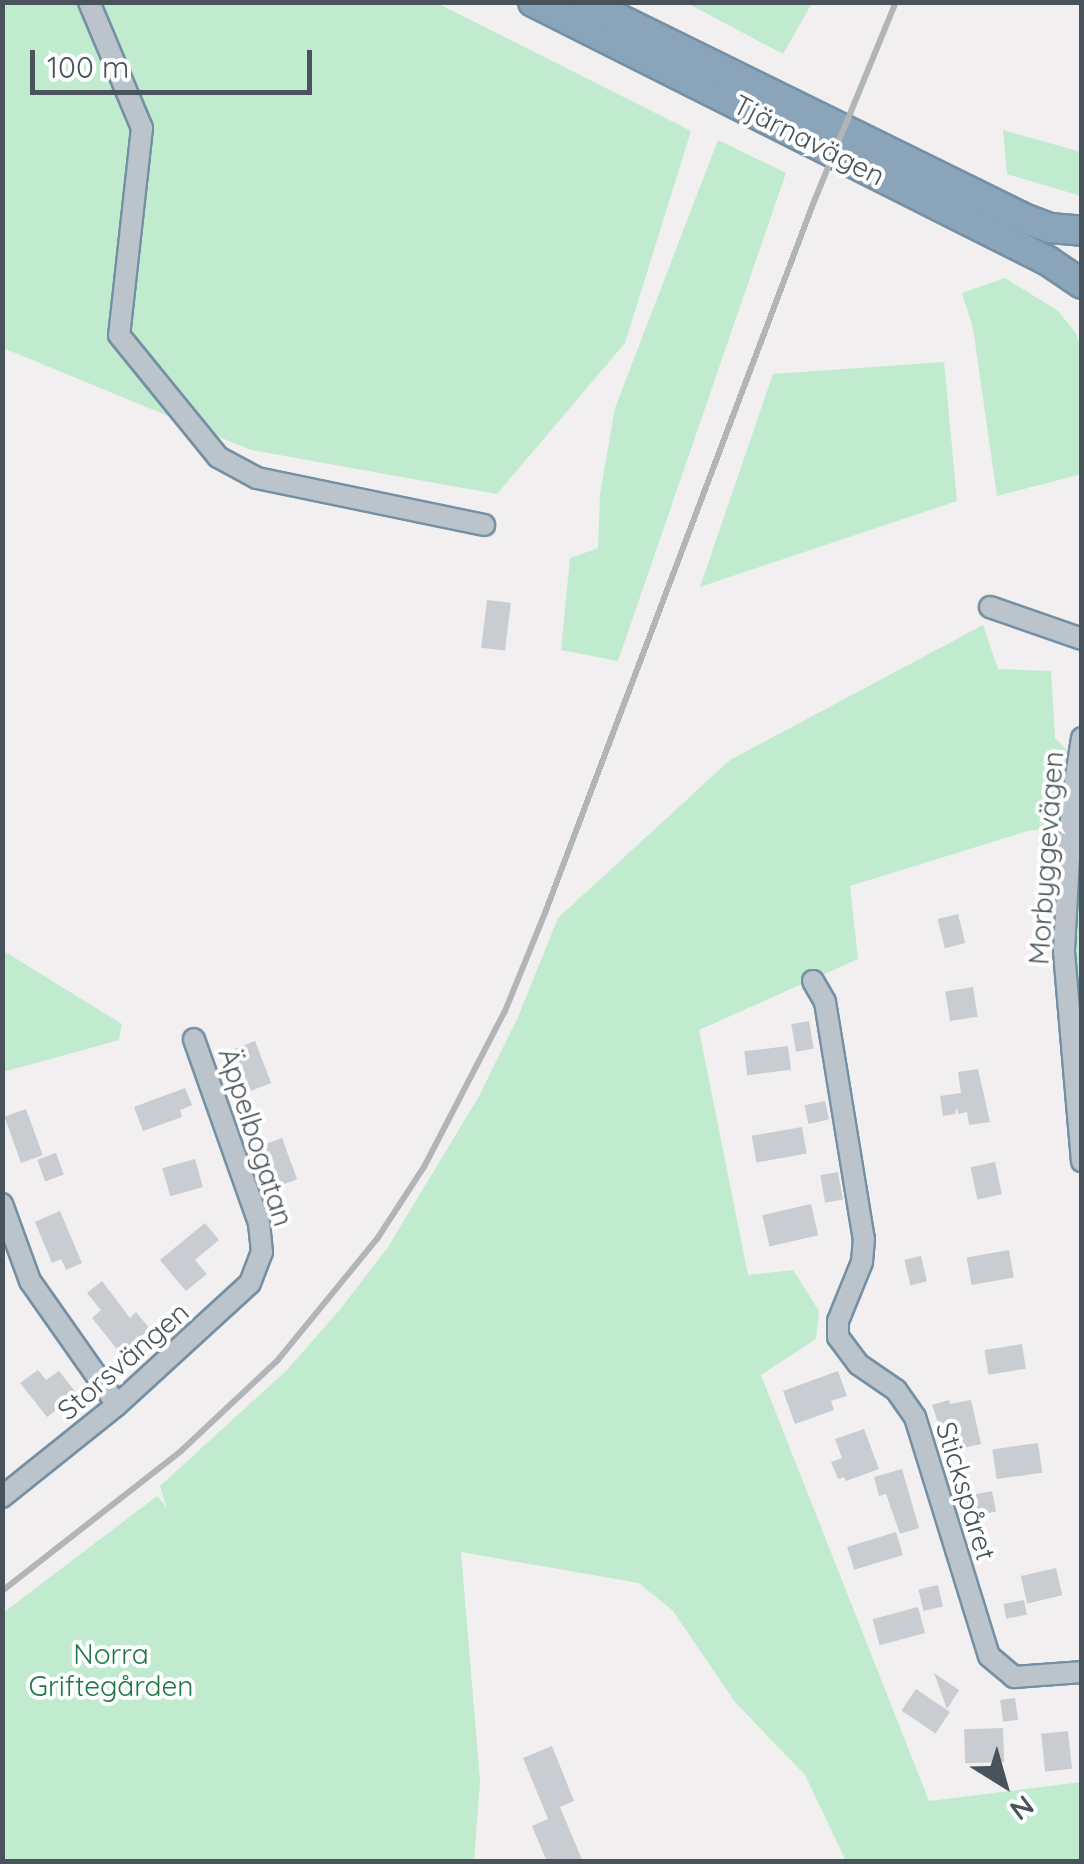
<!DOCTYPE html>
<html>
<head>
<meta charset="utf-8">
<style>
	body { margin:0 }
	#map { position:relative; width:1084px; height:1864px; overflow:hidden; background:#f1efef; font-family:Quicksand,sans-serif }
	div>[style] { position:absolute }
	.green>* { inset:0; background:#c0ebce }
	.building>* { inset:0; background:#c9ccd1; transform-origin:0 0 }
	.roads { filter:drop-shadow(2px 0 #7590a5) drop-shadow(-2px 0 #7590a5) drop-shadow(0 2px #7590a5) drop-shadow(0 -2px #7590a5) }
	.minor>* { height:20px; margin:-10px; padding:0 10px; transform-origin:10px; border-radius:10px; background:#bbc4cb }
	.highway>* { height:28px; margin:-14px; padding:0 14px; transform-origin:14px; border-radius:14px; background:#8aa5ba }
	.rail>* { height:6px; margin:-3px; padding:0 3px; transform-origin:3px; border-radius:3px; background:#b1b5b8 }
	span { translate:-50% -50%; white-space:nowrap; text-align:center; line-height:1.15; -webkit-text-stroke:8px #fff; paint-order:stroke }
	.street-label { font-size:28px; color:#48535b }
	.park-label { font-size:28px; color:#1e7744 }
	.frame { position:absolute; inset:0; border:5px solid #48535b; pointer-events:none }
	.north { position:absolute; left:954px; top:1734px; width:100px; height:100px; -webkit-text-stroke:8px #fff; paint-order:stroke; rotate:143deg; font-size:28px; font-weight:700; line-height:40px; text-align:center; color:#48535b }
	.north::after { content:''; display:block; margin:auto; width:35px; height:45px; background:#48535b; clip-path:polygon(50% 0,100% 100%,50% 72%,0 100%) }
	.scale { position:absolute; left:30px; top:50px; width:282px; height:45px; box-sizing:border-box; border:5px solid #48535b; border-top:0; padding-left:12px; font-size:30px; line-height:35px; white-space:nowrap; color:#48535b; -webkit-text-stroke:8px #fff; paint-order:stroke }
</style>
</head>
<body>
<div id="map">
	<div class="green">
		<div style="clip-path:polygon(2px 3px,437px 3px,691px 131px,625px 343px,497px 494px,251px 450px,3px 348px)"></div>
		<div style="clip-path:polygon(687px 3px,812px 2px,812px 3px,783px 54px)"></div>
		<div style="clip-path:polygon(1003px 130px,1081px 152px,1081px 196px,1007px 174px)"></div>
		<div style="clip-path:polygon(718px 140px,786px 173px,618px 661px,561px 650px,570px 558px,598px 548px,600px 494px,615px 408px)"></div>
		<div style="clip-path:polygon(1005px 278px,1058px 311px,1076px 333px,1082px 353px,1082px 474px,997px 496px,973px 328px,962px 293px)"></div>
		<div style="clip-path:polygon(944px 362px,957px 501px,700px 587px,773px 374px)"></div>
		<div style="clip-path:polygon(983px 625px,998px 669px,1051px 671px,1055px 738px,1072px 756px,1081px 755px,1081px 1161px,1064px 953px,1070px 826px,1028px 831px,850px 886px,858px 959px,699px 1030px,748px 1275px,793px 1270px,819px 1311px,816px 1339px,761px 1375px,929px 1801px,1081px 1782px,1081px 1861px,846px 1861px,805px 1775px,735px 1702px,673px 1611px,639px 1583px,461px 1552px,480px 1781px,474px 1861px,3px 1862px,3px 1613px,157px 1496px,167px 1508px,160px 1486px,287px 1370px,342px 1307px,388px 1247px,478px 1098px,518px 1017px,558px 918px,730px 760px)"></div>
		<div style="clip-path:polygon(2px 950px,122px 1024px,119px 1040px,3px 1072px)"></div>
	</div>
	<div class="building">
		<div style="left:487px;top:600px;width:24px;height:48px;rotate:7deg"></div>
		<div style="left:958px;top:914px;width:30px;height:21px;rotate:76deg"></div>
		<div style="left:973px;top:987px;width:30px;height:28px;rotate:81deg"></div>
		<div style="left:809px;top:1021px;width:28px;height:18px;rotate:80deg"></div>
		<div style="left:255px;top:1041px;width:45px;height:22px;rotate:69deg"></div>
		<div style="left:788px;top:1046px;width:24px;height:44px;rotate:83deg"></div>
		<div style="clip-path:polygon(978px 1069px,990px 1122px,969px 1125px,967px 1112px,958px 1114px,957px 1107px,955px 1114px,943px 1116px,940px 1096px,961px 1093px,958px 1072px)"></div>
		<div style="clip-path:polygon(185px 1088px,192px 1105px,180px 1110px,182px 1117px,143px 1131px,134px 1107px)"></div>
		<div style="left:825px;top:1101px;width:19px;height:21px;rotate:78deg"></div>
		<div style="left:26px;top:1109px;width:49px;height:23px;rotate:70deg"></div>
		<div style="left:802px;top:1127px;width:27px;height:51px;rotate:80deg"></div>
		<div style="left:282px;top:1138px;width:44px;height:26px;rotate:70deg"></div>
		<div style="left:56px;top:1153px;width:23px;height:20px;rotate:70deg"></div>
		<div style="left:195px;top:1159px;width:29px;height:34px;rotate:74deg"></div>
		<div style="left:995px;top:1162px;width:33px;height:25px;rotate:78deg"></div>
		<div style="left:838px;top:1172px;width:28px;height:18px;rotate:80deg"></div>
		<div style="left:811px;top:1204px;width:32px;height:50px;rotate:77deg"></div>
		<div style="clip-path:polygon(60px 1211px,82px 1263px,66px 1270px,61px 1259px,52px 1263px,35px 1222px)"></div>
		<div style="clip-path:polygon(205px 1223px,219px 1240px,195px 1260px,207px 1274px,186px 1291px,160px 1260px)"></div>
		<div style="left:1009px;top:1250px;width:28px;height:43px;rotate:80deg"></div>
		<div style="left:921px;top:1256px;width:26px;height:17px;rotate:77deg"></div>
		<div style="clip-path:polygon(102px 1281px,130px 1318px,136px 1312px,150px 1329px,120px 1353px,92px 1318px,101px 1310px,87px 1293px)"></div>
		<div style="left:1022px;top:1344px;width:25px;height:38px;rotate:81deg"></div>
		<div style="clip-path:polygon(38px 1370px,46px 1380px,59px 1371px,77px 1394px,47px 1417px,20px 1383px)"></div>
		<div style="clip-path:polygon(838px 1371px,847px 1396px,831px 1401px,834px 1410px,795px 1424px,783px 1391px)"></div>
		<div style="clip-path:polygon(949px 1400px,950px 1404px,971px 1400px,981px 1444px,948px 1451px,932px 1405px)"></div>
		<div style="clip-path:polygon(864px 1429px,879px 1469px,846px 1481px,844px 1477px,838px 1479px,831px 1462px,842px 1458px,835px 1439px)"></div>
		<div style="left:1038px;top:1443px;width:30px;height:46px;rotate:82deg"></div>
		<div style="clip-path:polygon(902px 1469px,919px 1528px,900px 1534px,886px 1494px,879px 1496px,874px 1477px)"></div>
		<div style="left:992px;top:1491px;width:21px;height:27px;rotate:79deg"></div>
		<div style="left:896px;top:1532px;width:24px;height:51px;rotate:73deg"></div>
		<div style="left:1056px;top:1568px;width:28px;height:36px;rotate:77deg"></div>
		<div style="left:938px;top:1585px;width:22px;height:20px;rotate:77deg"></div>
		<div style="left:1024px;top:1600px;width:15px;height:21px;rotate:79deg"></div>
		<div style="left:918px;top:1607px;width:27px;height:47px;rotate:75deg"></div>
		<div style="clip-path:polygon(934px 1673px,959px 1690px,947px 1709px)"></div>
		<div style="left:916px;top:1689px;width:41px;height:26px;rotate:34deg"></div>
		<div style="left:1015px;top:1698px;width:22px;height:15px;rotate:82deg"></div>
		<div style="left:1003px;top:1728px;width:34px;height:39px;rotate:88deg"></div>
		<div style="left:1068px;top:1731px;width:38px;height:27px;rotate:84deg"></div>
		<div style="clip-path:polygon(552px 1746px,574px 1801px,560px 1807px,583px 1862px,547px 1862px,532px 1826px,548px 1819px,523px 1758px)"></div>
	</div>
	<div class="roads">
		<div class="minor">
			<div style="left:89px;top:2px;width:137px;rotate:67.2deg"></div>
			<div style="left:142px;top:128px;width:208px;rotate:96.3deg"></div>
			<div style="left:119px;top:335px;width:157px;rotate:50.9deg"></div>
			<div style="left:218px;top:457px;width:44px;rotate:28.3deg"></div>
			<div style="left:257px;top:478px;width:232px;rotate:11.7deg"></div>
			<div style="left:990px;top:607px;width:97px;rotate:19.2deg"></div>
			<div style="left:1082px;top:738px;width:65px;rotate:98.9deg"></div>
			<div style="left:1072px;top:802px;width:150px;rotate:93.1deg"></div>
			<div style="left:1064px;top:952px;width:210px;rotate:85.1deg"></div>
			<div style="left:813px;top:981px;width:24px;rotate:60deg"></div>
			<div style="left:825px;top:1002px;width:240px;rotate:80.7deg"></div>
			<div style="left:864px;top:1239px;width:23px;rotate:95deg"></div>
			<div style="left:862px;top:1262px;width:64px;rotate:112.1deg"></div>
			<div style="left:838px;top:1321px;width:16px;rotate:90deg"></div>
			<div style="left:838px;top:1337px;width:34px;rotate:53deg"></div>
			<div style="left:858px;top:1364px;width:46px;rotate:34.4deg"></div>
			<div style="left:896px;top:1390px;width:33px;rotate:55deg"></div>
			<div style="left:915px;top:1417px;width:250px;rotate:72.8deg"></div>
			<div style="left:989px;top:1656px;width:33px;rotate:40deg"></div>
			<div style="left:1014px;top:1677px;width:68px;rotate:-4.2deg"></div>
			<div style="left:2px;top:1204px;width:82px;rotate:70deg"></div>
			<div style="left:30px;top:1281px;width:151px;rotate:54.9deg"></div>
			<div style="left:2px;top:1497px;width:147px;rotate:-38.7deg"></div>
			<div style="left:117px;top:1405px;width:180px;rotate:-42.5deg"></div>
			<div style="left:250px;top:1283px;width:33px;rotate:-69deg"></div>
			<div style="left:262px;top:1252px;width:29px;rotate:-96deg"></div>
			<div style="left:259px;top:1223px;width:195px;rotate:-109.5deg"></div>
		</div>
		<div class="highway">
			<div style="left:533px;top:2px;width:576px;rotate:26.7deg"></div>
			<div style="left:1048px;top:261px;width:41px;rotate:34.1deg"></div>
			<div style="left:585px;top:2px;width:486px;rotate:26.2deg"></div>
			<div style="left:1021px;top:217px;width:31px;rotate:21deg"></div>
			<div style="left:1050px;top:228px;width:32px;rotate:5deg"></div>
		</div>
	</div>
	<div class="rail">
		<div style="left:2px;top:1591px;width:227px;rotate:-38deg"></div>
		<div style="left:181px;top:1451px;width:132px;rotate:-43.2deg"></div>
		<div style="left:277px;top:1361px;width:158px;rotate:-50.7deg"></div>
		<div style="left:377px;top:1239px;width:86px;rotate:-56.9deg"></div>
		<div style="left:424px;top:1167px;width:176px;rotate:-62.6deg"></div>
		<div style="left:505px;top:1011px;width:106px;rotate:-67.8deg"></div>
		<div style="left:545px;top:913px;width:758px;rotate:-69.29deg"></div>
		<div style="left:813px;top:204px;width:218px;rotate:-67.7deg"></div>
	</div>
	<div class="street-label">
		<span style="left:809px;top:140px;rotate:27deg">Tjärnavägen</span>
		<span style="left:1046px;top:858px;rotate:-86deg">Morbyggevägen</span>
		<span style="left:256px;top:1137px;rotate:72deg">Äppelbogatan</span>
		<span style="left:123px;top:1361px;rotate:-41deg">Storsvängen</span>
		<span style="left:966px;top:1491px;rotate:73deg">Stickspåret</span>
	</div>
	<div class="park-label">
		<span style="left:111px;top:1670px">Norra<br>Griftegården</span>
	</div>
	<div class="frame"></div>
	<div class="north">N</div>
	<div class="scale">100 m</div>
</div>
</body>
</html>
